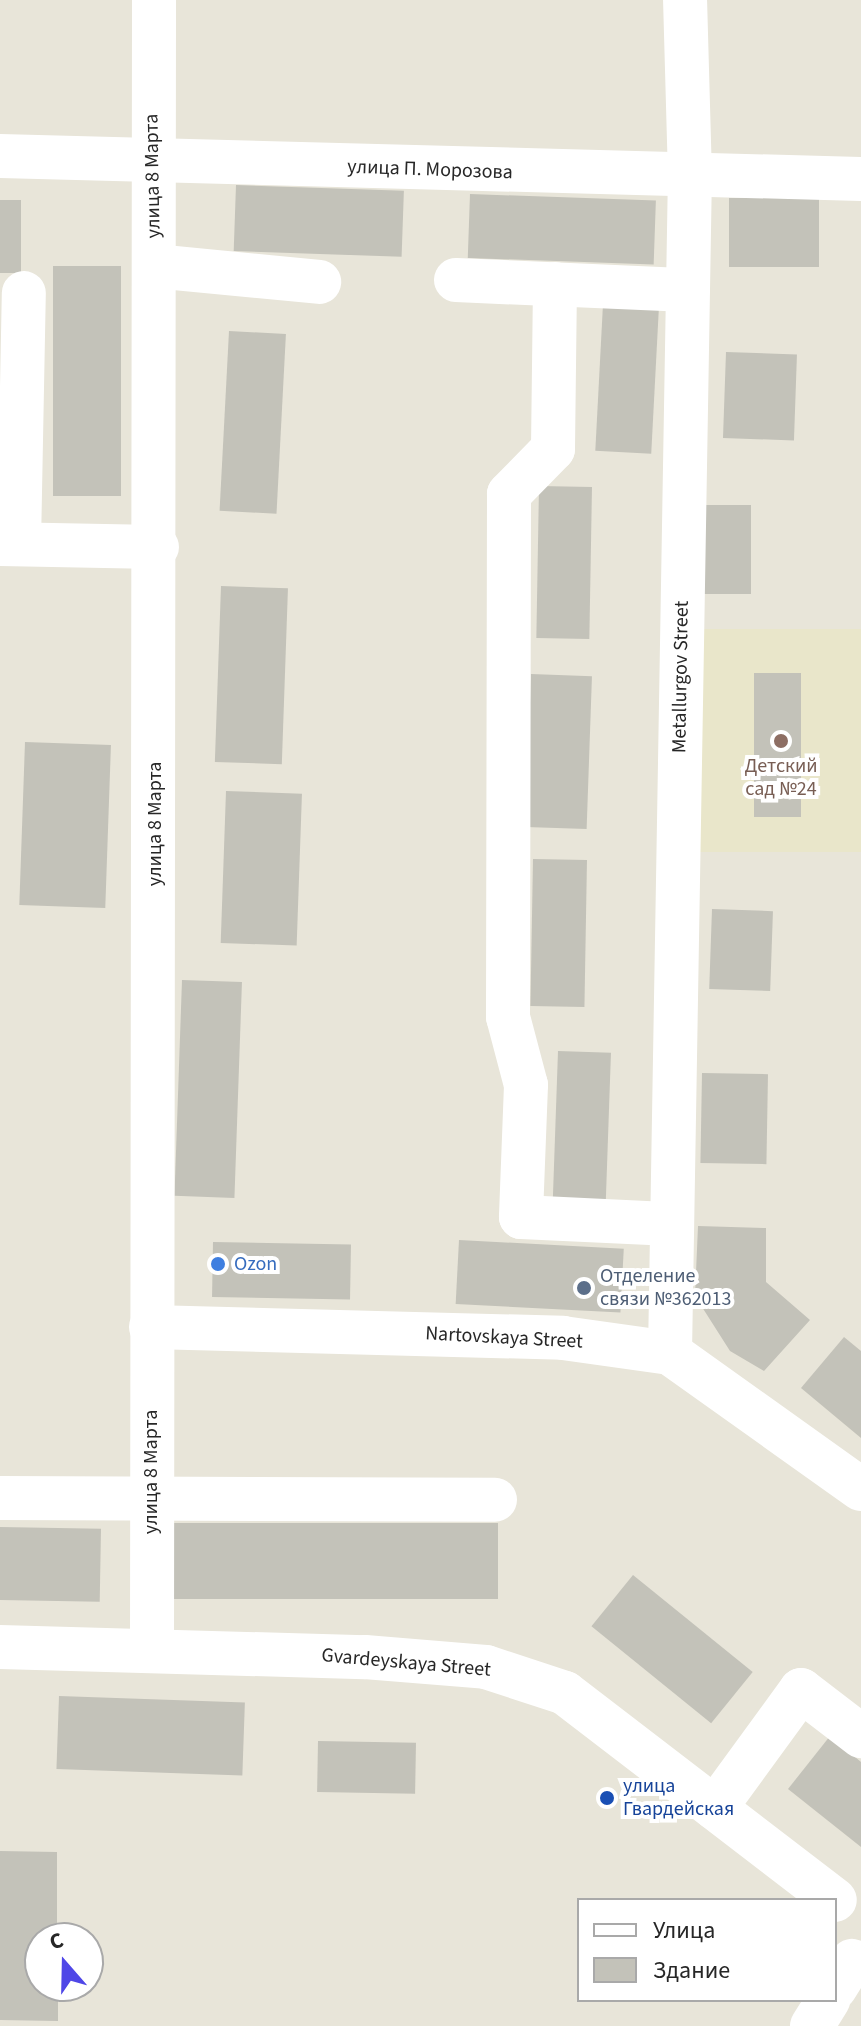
<!DOCTYPE html>
<html>
<head>
<meta charset="utf-8">
<style>
	body { margin:0 }
	#map { position:relative; width:861px; height:2026px; overflow:hidden; background:#e8e5d9; font-family:"Source Sans 3",sans-serif }
	div>[style] { position:absolute }
	.education>* { inset:0; background:#e9e6ca; transform-origin:0 0 }
	.building>* { inset:0; background:#c3c2b9; transform-origin:0 0 }
	.minor>* { height:44px; margin:-22px; padding:0 22px; transform-origin:22px; border-radius:22px; background:#fff }
	.dots>* { width:22px; height:22px; translate:-50% -50%; box-sizing:border-box; border:4px solid #fff; border-radius:50% }
	span { translate:-50% -50%; white-space:nowrap; text-align:center; line-height:1.15; -webkit-text-stroke:8px #fff; paint-order:stroke }
	.street-label { font-size:20px; color:#272727 }
	.education-label { font-size:20px; color:#785e54 }
	.shop-label { font-size:20px; color:#366cbe }
	.left { translate:0 -50%; text-align:left }
	.service-label { font-size:20px; color:#4e5e75 }
	.transit-label { font-size:20px; color:#164399 }
	.legend { position:absolute; left:577px; top:1898px; width:260px; height:104px; box-sizing:border-box; background:#fff; border:2px solid #a9a9a9; margin:0; padding:10px 14px; list-style:none; font-size:24px; color:#272727 }
	.legend li { display:flex; align-items:center; gap:16px; height:40px }
	.legend b { width:40px; border:2px solid #a9a9a9 }
	.north { position:absolute; left:24px; top:1922px; width:80px; height:80px; box-sizing:border-box; background:#fff; border:2px solid #a9a9a9; border-radius:50%; rotate:340deg; font-size:22px; font-weight:700; line-height:32px; text-align:center; color:#272727 }
	.north::after { content:''; display:block; margin:auto; width:28px; height:36px; background:#4f47e7; clip-path:polygon(50% 0,100% 100%,50% 72%,0 100%) }
</style>
</head>
<body>
<div id="map">
	<div class="education">
		<div style="left:861px;top:629px;width:223px;height:161px;rotate:90deg"></div>
	</div>
	<div class="building">
		<div style="left:236px;top:185px;width:168px;height:66px;rotate:2deg"></div>
		<div style="left:470px;top:194px;width:186px;height:64px;rotate:2deg"></div>
		<div style="left:729px;top:198px;width:90px;height:69px"></div>
		<div style="left:0;top:200px;width:21px;height:73px"></div>
		<div style="left:121px;top:266px;width:230px;height:68px;rotate:90deg"></div>
		<div style="left:603px;top:304px;width:56px;height:147px;rotate:3deg"></div>
		<div style="left:229px;top:331px;width:57px;height:180px;rotate:3deg"></div>
		<div style="left:726px;top:352px;width:71px;height:86px;rotate:2deg"></div>
		<div style="left:539px;top:486px;width:53px;height:152px;rotate:1deg"></div>
		<div style="left:698px;top:505px;width:53px;height:89px"></div>
		<div style="left:221px;top:586px;width:67px;height:176px;rotate:2deg"></div>
		<div style="left:801px;top:673px;width:144px;height:47px;rotate:90deg"></div>
		<div style="left:531px;top:674px;width:61px;height:153px;rotate:2deg"></div>
		<div style="left:25px;top:742px;width:86px;height:163px;rotate:2deg"></div>
		<div style="left:226px;top:791px;width:76px;height:152px;rotate:2deg"></div>
		<div style="left:533px;top:859px;width:54px;height:147px;rotate:1deg"></div>
		<div style="left:712px;top:909px;width:61px;height:80px;rotate:2deg"></div>
		<div style="left:182px;top:980px;width:60px;height:216px;rotate:2deg"></div>
		<div style="left:558px;top:1051px;width:53px;height:149px;rotate:2deg"></div>
		<div style="left:702px;top:1073px;width:66px;height:90px;rotate:1deg"></div>
		<div style="clip-path:polygon(698px 1226px,766px 1228px,766px 1282px,810px 1320px,764px 1371px,730px 1351px,695px 1296px)"></div>
		<div style="left:459px;top:1240px;width:165px;height:64px;rotate:3deg"></div>
		<div style="left:213px;top:1242px;width:138px;height:55px;rotate:1deg"></div>
		<div style="clip-path:polygon(844px 1337px,861px 1351px,861px 1438px,801px 1388px)"></div>
		<div style="left:174px;top:1523px;width:324px;height:76px"></div>
		<div style="left:0;top:1527px;width:101px;height:73px;rotate:1deg"></div>
		<div style="left:633px;top:1575px;width:154px;height:66px;rotate:39deg"></div>
		<div style="left:59px;top:1696px;width:186px;height:73px;rotate:2deg"></div>
		<div style="clip-path:polygon(830px 1736px,861px 1762px,861px 1847px,788px 1789px)"></div>
		<div style="left:318px;top:1741px;width:98px;height:51px;rotate:1deg"></div>
		<div style="clip-path:polygon(0 1851px,57px 1852px,57px 1938px,40px 1938px,40px 1986px,58px 1986px,58px 2021px,0 2020px)"></div>
	</div>
	<div class="minor">
		<div style="left:0;top:156px;width:861px;rotate:1.53deg"></div>
		<div style="left:154px;top:266px;width:166px;rotate:5.5deg"></div>
		<div style="left:456px;top:280px;width:232px;rotate:2.5deg"></div>
		<div style="left:555px;top:284px;width:165px;rotate:90.7deg"></div>
		<div style="left:553px;top:449px;width:63px;rotate:134.4deg"></div>
		<div style="left:509px;top:494px;width:523px;rotate:90.11deg"></div>
		<div style="left:508px;top:1017px;width:70px;rotate:75.2deg"></div>
		<div style="left:526px;top:1085px;width:132px;rotate:92.2deg"></div>
		<div style="left:521px;top:1217px;width:151px;rotate:2.7deg"></div>
		<div style="left:0;top:544px;width:157px;rotate:1.1deg"></div>
		<div style="left:19px;top:544px;width:251px;rotate:-88.9deg"></div>
		<div style="left:151px;top:1327px;width:412px;rotate:1.5deg"></div>
		<div style="left:563px;top:1338px;width:108px;rotate:8deg"></div>
		<div style="left:670px;top:1353px;width:234px;rotate:35.5deg"></div>
		<div style="left:670px;top:1353px;width:1176px;rotate:-89.03deg"></div>
		<div style="left:690px;top:177px;width:177px;rotate:-91.6deg"></div>
		<div style="left:0;top:1498px;width:495px;rotate:0.2deg"></div>
		<div style="left:0;top:1647px;width:365px;rotate:1.6deg"></div>
		<div style="left:365px;top:1657px;width:121px;rotate:4.7deg"></div>
		<div style="left:486px;top:1667px;width:83px;rotate:18.2deg"></div>
		<div style="left:565px;top:1693px;width:340px;rotate:37.5deg"></div>
		<div style="left:152px;top:1649px;width:1649px;rotate:-89.93deg"></div>
		<div style="left:715px;top:1808px;width:146px;rotate:-53.9deg"></div>
		<div style="left:801px;top:1690px;width:76px;rotate:37.5deg"></div>
		<div style="left:835px;top:1988px;width:32px;rotate:-58deg"></div>
		<div style="left:812px;top:2026px;width:31px;rotate:-58deg"></div>
	</div>
	<div class="dots">
		<div style="left:781px;top:741px;background:#8d6e63"></div>
		<div style="left:218px;top:1264px;background:#3f7fe0"></div>
		<div style="left:584px;top:1288px;background:#5c6f8a"></div>
		<div style="left:607px;top:1798px;background:#1a4fb4"></div>
	</div>
	<div class="street-label">
		<span style="left:430px;top:170px;rotate:2deg">улица П. Морозова</span>
		<span style="left:153px;top:176px;rotate:-91deg">улица 8 Марта</span>
		<span style="left:681px;top:677px;rotate:-89deg">Metallurgov Street</span>
		<span style="left:155px;top:824px;rotate:-90deg">улица 8 Марта</span>
		<span style="left:504px;top:1338px;rotate:3deg">Nartovskaya Street</span>
		<span style="left:151px;top:1472px;rotate:-90deg">улица 8 Марта</span>
		<span style="left:406px;top:1663px;rotate:5deg">Gvardeyskaya Street</span>
	</div>
	<div class="education-label">
		<span style="left:781px;top:778px">Детский<br>сад №24</span>
	</div>
	<div class="shop-label">
		<span class="left" style="left:234px;top:1264px">Ozon</span>
	</div>
	<div class="service-label">
		<span class="left" style="left:600px;top:1288px">Отделение<br>связи №362013</span>
	</div>
	<div class="transit-label">
		<span class="left" style="left:623px;top:1798px">улица<br>Гвардейская</span>
	</div>
	<ul class="legend">
	<li><b style="height:10px;background:#fff"></b>Улица</li>
	<li><b style="height:22px;background:#c3c2b9"></b>Здание</li>
	</ul>
	<div class="north">С</div>
</div>
</body>
</html>
